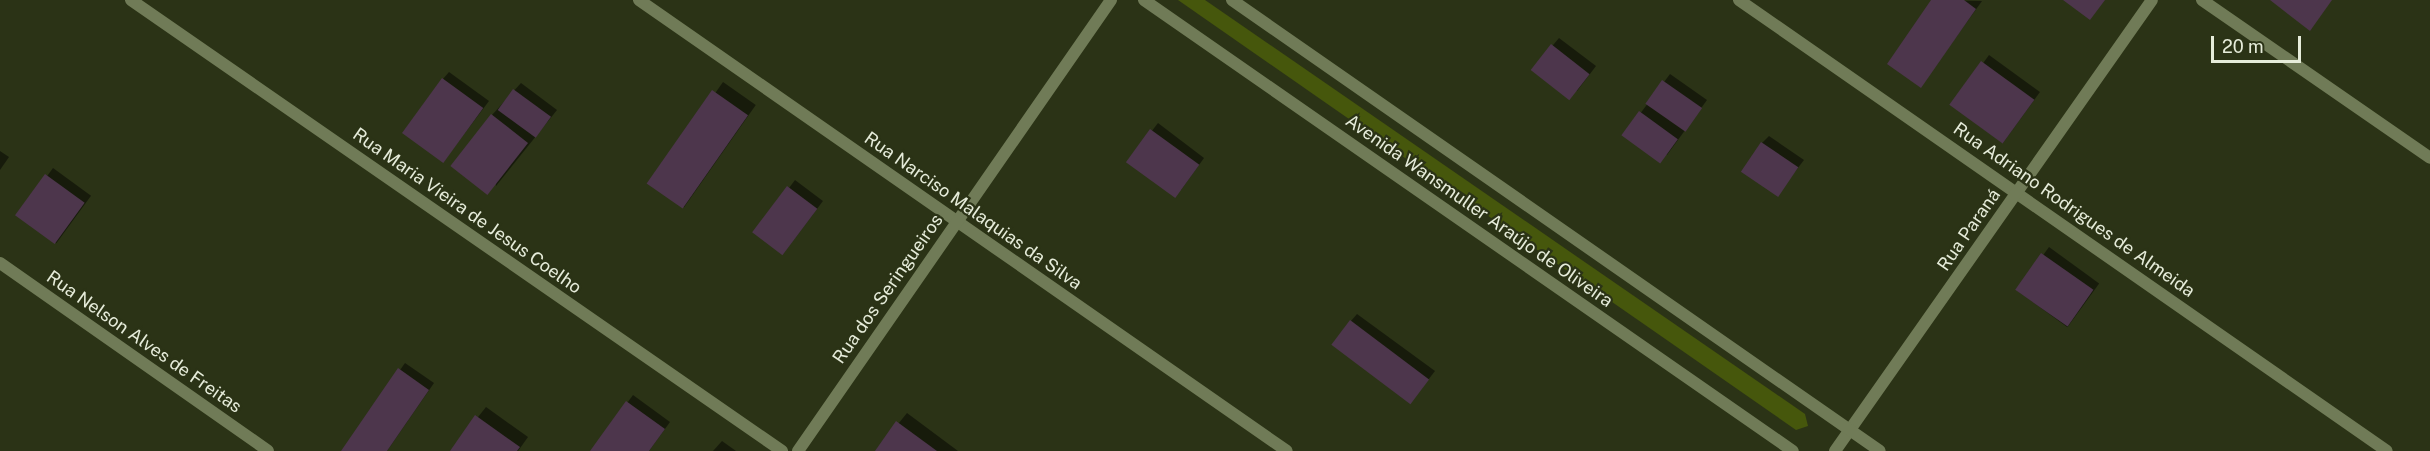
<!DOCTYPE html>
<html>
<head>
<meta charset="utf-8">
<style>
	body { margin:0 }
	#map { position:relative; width:2430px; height:451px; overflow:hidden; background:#2b3316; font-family:"Public Sans",sans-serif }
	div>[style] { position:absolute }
	.green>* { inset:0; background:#46570c }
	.shadow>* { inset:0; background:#0007; transform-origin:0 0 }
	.building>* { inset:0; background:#4d364c; transform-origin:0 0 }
	.minor>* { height:12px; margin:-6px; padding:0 6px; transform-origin:6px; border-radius:6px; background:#707b57 }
	.tertiary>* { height:12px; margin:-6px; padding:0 6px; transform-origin:6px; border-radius:6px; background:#707b57 }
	span { translate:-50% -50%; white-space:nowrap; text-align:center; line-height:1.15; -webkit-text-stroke:4.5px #2b3316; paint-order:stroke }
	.street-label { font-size:18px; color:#e6ecda }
	.scale { position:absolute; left:2211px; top:36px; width:90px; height:27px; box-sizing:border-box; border:3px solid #e6ecda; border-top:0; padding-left:8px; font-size:18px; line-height:21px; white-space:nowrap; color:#e6ecda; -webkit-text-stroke:4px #2b3316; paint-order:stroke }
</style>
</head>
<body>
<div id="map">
	<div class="green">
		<div style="clip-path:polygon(1178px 0,1205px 0,1805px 414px,1808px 426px,1796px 430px)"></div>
	</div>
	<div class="shadow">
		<div style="clip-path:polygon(1933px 0,1982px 1px,1921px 86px)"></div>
		<div style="clip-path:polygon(1559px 38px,1596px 66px,1577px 91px,1533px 69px)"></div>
		<div style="left:1989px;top:55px;width:63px;height:63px;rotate:36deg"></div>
		<div style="clip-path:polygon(449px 72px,489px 101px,444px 161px,443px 79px)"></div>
		<div style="clip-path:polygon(1670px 74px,1707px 100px,1667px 155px,1624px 135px)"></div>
		<div style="left:723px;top:82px;width:40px;height:125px;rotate:35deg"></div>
		<div style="clip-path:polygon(521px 83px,557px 110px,496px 186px,492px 115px)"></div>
		<div style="clip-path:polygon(1158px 123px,1204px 158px,1181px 190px,1128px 162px)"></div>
		<div style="clip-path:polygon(1769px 136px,1804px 160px,1777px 195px,1762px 143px)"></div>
		<div style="clip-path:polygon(0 151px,9px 157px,0 170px)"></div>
		<div style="left:53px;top:168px;width:47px;height:59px;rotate:36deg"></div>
		<div style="left:795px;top:180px;width:35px;height:66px;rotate:37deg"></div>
		<div style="left:2049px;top:247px;width:62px;height:54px;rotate:36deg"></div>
		<div style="clip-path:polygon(1357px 314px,1435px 371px,1411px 402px,1351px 321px)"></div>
		<div style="clip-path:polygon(405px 363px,434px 383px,387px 451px,343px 451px)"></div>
		<div style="clip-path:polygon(633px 395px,670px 422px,649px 451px,592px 451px)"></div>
		<div style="clip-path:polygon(486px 407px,528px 437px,518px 451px,451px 451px)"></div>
		<div style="clip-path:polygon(907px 413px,958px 451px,876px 451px)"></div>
		<div style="clip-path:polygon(722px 441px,736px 451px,713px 451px)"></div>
	</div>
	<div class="building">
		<div style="clip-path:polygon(1931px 0,1964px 0,1976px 9px,1921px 88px,1887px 64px)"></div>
		<div style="clip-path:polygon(2063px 0,2105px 0,2090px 20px)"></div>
		<div style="clip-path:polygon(2270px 0,2332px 0,2310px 31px)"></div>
		<div style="left:1551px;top:44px;width:49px;height:33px;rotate:38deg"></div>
		<div style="left:1981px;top:61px;width:66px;height:54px;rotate:36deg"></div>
		<div style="left:442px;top:78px;width:51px;height:68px;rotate:36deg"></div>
		<div style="left:1662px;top:80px;width:49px;height:29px;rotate:35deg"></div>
		<div style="left:513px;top:89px;width:47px;height:26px;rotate:36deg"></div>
		<div style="left:712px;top:90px;width:44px;height:114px;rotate:35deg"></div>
		<div style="left:1639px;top:111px;width:48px;height:30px;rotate:36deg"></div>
		<div style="left:491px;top:114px;width:47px;height:66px;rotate:38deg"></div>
		<div style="left:1150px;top:129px;width:61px;height:41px;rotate:36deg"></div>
		<div style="left:1761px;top:142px;width:45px;height:36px;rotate:34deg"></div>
		<div style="left:45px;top:174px;width:49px;height:51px;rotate:36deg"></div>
		<div style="left:787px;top:186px;width:38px;height:58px;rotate:37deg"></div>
		<div style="left:2041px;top:253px;width:64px;height:45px;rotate:35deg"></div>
		<div style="left:1350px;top:320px;width:99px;height:31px;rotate:37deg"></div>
		<div style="clip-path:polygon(398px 368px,429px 390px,387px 451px,341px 451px)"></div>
		<div style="clip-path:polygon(626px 401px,665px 429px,649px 451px,590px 451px)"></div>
		<div style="clip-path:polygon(475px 415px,520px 447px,517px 451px,450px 451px)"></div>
		<div style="clip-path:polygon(896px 421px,937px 451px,875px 451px)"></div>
	</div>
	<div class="minor">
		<div style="left:131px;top:0;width:792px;rotate:34.71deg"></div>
		<div style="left:639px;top:0;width:789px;rotate:34.84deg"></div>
		<div style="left:1739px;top:0;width:789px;rotate:34.84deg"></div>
		<div style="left:2202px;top:0;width:277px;rotate:34.7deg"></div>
		<div style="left:0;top:263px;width:327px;rotate:35deg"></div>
		<div style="left:798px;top:451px;width:549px;rotate:-55.24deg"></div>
		<div style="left:1835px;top:451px;width:551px;rotate:-54.9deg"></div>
	</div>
	<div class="tertiary">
		<div style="left:1144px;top:0;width:790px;rotate:34.8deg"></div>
		<div style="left:1232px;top:0;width:789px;rotate:34.84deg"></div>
	</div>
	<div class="street-label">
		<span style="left:2074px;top:210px;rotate:35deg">Rua Adriano Rodrigues de Almeida</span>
		<span style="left:467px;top:211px;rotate:35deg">Rua Maria Vieira de Jesus Coelho</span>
		<span style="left:973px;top:211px;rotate:35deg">Rua Narciso Malaquias da Silva</span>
		<span style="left:1479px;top:211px;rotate:35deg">Avenida Wansmuller Araújo de Oliveira</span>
		<span style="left:1969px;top:230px;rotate:-55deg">Rua Paraná</span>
		<span style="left:888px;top:289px;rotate:-55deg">Rua dos Seringueiros</span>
		<span style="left:144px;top:342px;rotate:35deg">Rua Nelson Alves de Freitas</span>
	</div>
	<div class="scale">20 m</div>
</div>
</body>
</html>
